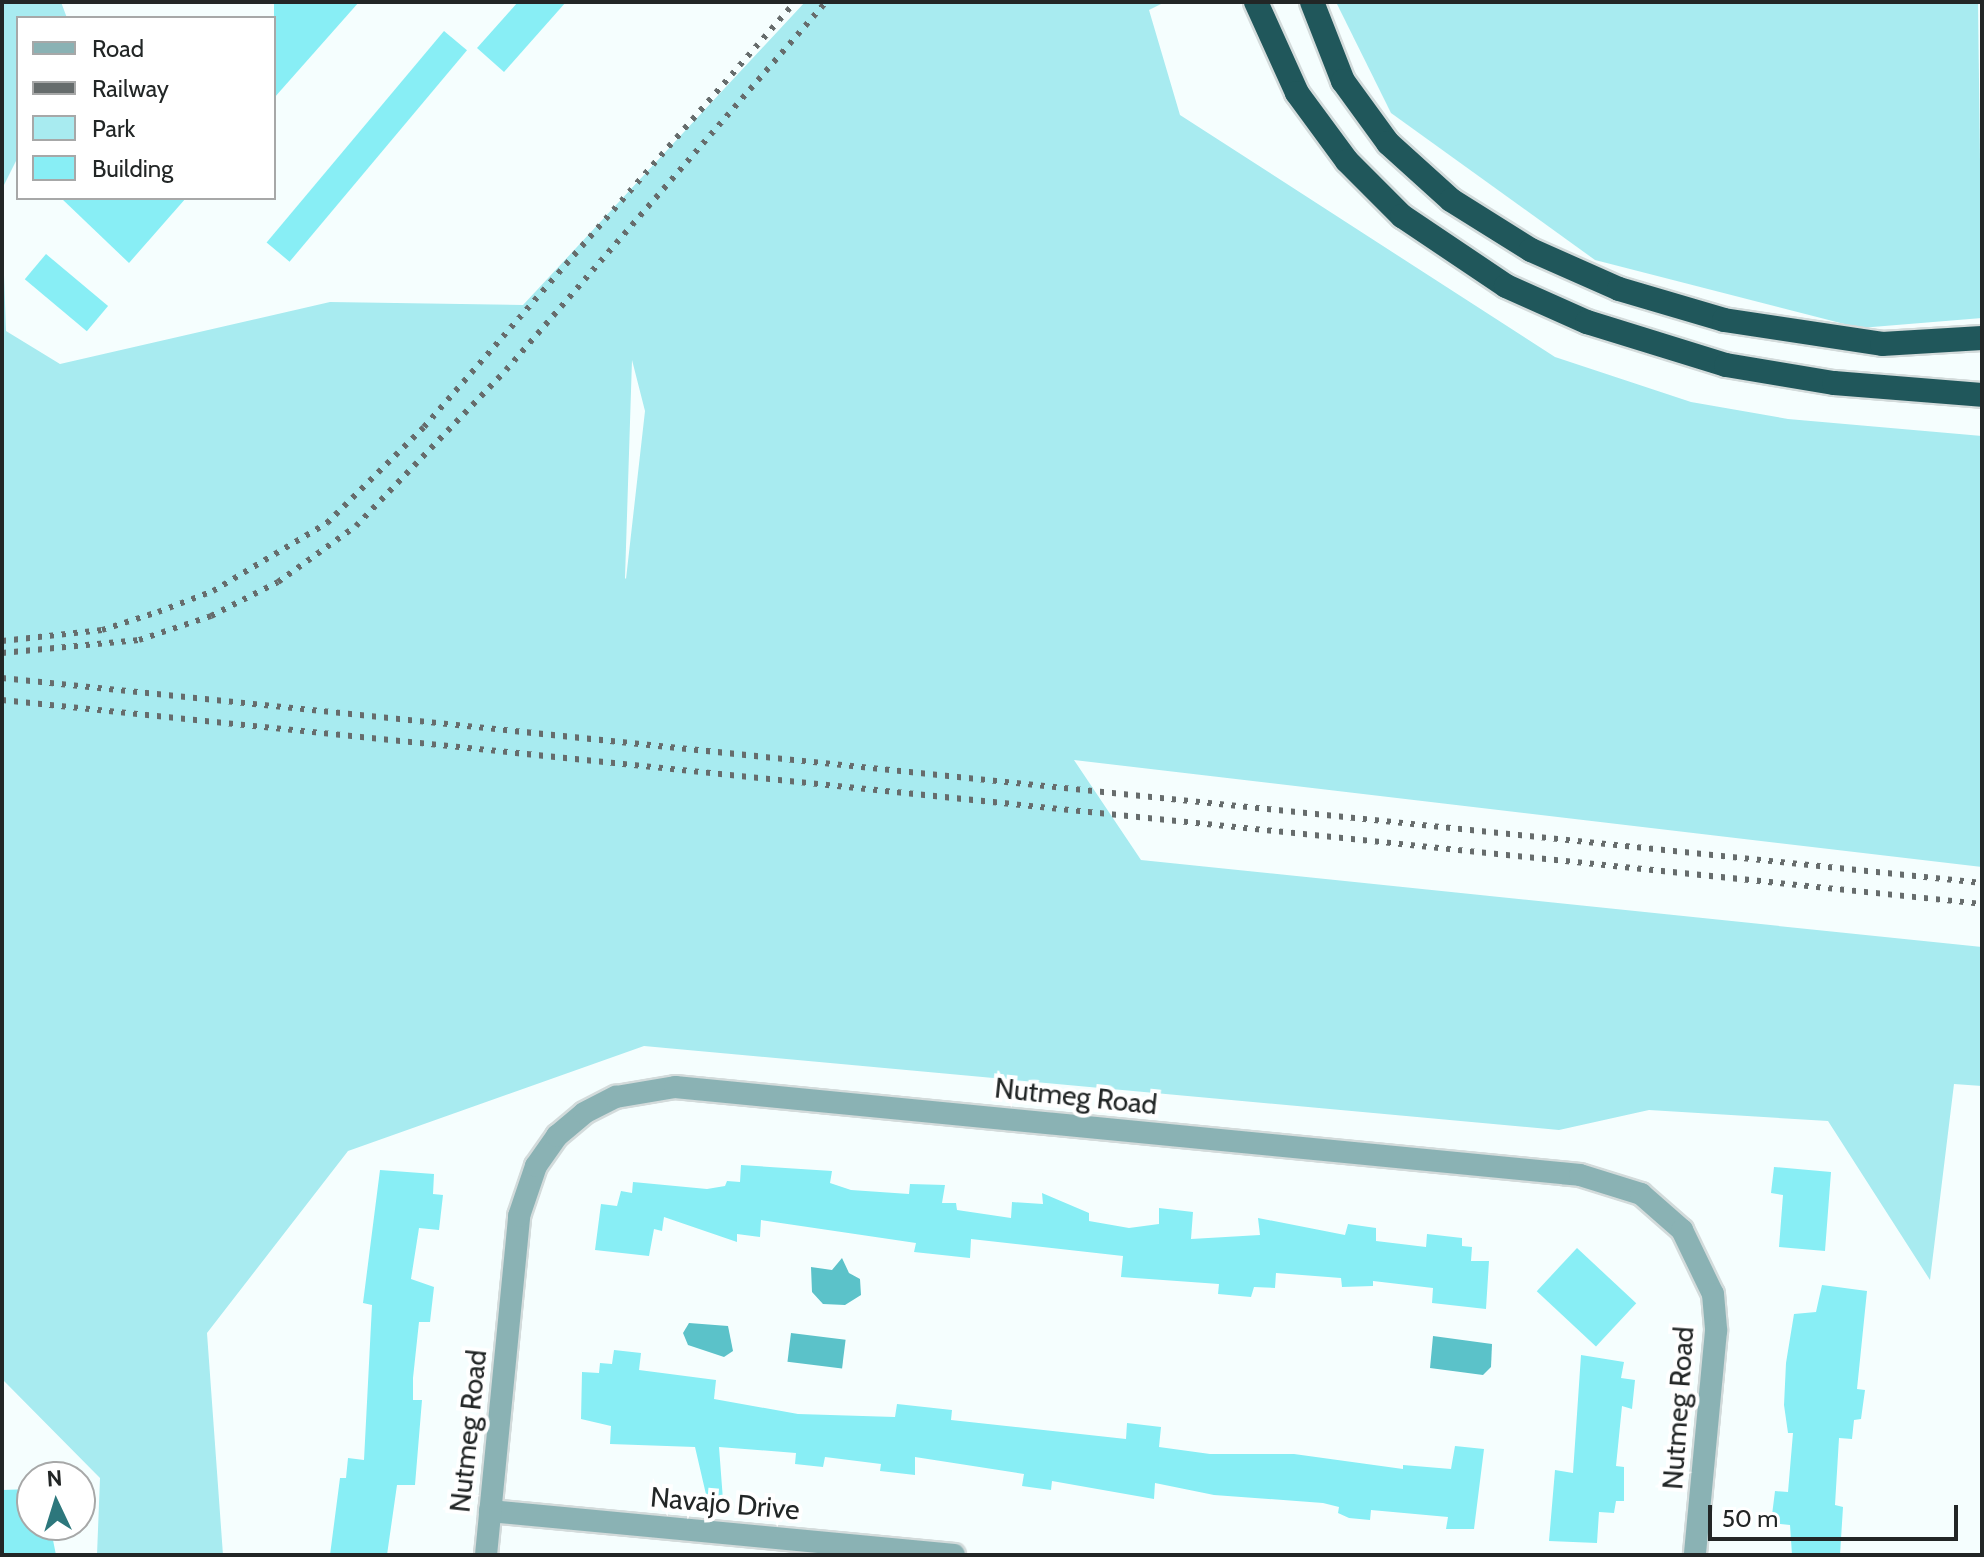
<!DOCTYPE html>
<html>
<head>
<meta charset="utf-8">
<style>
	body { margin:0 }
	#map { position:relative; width:1984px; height:1557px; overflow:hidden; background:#f5fefe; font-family:Cabin,sans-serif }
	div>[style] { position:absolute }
	.green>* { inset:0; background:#a8ebf0 }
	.water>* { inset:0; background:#5bc2c9; transform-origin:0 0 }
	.building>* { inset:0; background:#88eef5; transform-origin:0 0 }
	.roads { filter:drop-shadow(2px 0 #d3dbdb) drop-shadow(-2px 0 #d3dbdb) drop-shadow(0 2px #d3dbdb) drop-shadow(0 -2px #d3dbdb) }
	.minor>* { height:22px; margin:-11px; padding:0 11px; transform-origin:11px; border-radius:11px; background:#8ab2b4 }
	.motorway>* { height:24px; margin:-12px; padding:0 12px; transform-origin:12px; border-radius:12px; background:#20575b }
	.rail>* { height:6px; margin-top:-3px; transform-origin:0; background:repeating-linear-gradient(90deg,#666c6c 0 4px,transparent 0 12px) }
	span { translate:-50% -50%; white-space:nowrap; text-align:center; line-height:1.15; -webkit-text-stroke:8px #fff; paint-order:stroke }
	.street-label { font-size:28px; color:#222626 }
	.frame { position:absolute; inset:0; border:4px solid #222626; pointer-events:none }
	.legend { position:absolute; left:16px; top:16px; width:260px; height:184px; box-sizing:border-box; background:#fff; border:2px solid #a7a8a8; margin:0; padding:10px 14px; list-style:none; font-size:24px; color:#222626 }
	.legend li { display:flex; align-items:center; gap:16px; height:40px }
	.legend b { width:40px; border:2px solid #a7a8a8 }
	.north { position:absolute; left:16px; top:1461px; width:80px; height:80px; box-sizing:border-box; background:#fff; border:2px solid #a7a8a8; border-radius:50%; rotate:356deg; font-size:22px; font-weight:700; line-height:32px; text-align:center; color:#222626 }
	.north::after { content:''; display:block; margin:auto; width:28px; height:36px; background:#2d777c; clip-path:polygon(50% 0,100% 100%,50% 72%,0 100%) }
	.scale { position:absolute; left:1708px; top:1505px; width:250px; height:36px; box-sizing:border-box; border:4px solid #222626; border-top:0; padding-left:10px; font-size:24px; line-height:28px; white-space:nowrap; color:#222626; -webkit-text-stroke:6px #fff; paint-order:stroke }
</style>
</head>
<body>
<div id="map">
	<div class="green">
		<div style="clip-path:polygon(2px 2px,61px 2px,67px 18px,18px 18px,18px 157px,2px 189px)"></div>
		<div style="clip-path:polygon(evenodd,805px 2px,1165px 2px,1149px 10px,1180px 115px,1555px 357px,1691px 402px,1788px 419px,1982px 436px,1982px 867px,1074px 760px,1141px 860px,1982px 947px,1982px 1086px,1954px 1084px,1930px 1280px,1828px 1121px,1649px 1110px,1559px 1130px,644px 1046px,348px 1151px,207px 1333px,223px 1555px,97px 1555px,100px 1478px,2px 1379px,2px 218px,6px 331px,60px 364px,330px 302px,523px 305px,805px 2px,632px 360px,645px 411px,626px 579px,625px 578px,632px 360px)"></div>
		<div style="clip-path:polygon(1336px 2px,1978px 2px,1982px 318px,1860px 328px,1595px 260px,1391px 113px)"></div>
	</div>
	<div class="water">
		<div style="clip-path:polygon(842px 1258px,849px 1273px,860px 1279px,861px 1295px,845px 1305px,823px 1304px,812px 1292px,811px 1267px,832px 1270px)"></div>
		<div style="clip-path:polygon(689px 1323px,728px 1326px,733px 1351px,724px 1357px,688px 1345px,683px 1333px)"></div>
		<div style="left:791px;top:1333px;width:55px;height:29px;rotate:7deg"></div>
		<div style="clip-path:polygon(1433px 1336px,1492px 1344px,1491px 1367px,1483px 1375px,1430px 1368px)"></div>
	</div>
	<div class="building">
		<div style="clip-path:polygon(274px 2px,359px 2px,274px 98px)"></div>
		<div style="clip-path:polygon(518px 2px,566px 2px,504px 72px,477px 48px)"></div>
		<div style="left:444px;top:31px;width:30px;height:276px;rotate:40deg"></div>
		<div style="clip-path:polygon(61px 198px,186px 198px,129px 263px)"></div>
		<div style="left:46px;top:254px;width:81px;height:33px;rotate:40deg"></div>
		<div style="clip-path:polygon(741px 1165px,832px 1171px,830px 1183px,851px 1190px,909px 1194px,910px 1184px,945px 1185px,942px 1203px,956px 1203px,957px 1210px,1011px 1218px,1012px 1202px,1043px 1204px,1042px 1193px,1089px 1213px,1089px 1221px,1129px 1228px,1159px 1224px,1159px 1208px,1193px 1212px,1191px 1239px,1260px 1235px,1258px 1218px,1345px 1235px,1348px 1224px,1376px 1228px,1376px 1241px,1426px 1247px,1427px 1234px,1462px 1238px,1462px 1246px,1472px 1247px,1471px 1261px,1489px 1261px,1486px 1309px,1432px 1303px,1433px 1288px,1373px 1281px,1373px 1286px,1342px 1287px,1341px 1278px,1276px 1273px,1275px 1288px,1254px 1287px,1251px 1297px,1218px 1294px,1219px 1284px,1121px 1277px,1123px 1256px,971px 1239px,970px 1258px,914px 1252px,916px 1243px,761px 1220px,760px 1237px,737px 1234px,737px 1242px,664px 1217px,662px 1231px,654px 1229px,649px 1256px,595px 1250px,601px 1204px,617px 1206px,621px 1191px,632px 1193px,633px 1182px,707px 1189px,725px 1186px,727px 1181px,740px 1182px)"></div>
		<div style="clip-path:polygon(1774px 1167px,1831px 1172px,1825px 1251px,1779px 1247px,1783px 1195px,1771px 1193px)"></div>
		<div style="clip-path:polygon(380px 1170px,434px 1174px,433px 1194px,443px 1195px,439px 1230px,419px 1228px,411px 1279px,434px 1287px,430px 1322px,419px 1322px,413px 1378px,413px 1400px,422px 1400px,415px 1485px,397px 1485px,387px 1555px,330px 1555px,340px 1478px,346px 1478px,348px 1458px,364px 1460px,372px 1305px,363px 1303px)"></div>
		<div style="left:1577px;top:1248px;width:81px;height:59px;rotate:43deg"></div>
		<div style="clip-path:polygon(1822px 1285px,1867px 1291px,1857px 1389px,1865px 1390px,1861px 1419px,1854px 1420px,1852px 1439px,1839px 1438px,1835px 1505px,1843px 1507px,1840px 1555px,1792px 1555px,1790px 1525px,1771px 1523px,1775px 1491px,1788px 1492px,1793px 1433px,1788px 1433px,1784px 1405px,1786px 1363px,1794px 1314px,1816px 1312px)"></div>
		<div style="clip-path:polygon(614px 1350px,641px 1353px,639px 1370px,716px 1380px,714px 1399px,798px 1414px,895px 1417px,897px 1404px,952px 1410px,951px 1420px,1126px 1439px,1127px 1423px,1161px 1427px,1159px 1447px,1210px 1454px,1294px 1454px,1403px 1469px,1403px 1465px,1451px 1469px,1455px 1446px,1484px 1449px,1474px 1529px,1446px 1529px,1448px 1517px,1371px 1510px,1370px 1520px,1349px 1518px,1338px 1513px,1339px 1507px,1323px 1503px,1214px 1495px,1155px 1483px,1154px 1499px,1052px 1481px,1051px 1490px,1022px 1486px,1024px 1474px,915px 1457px,915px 1475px,880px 1471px,881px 1464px,825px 1457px,823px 1467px,795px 1464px,796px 1453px,719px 1447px,723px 1500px,708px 1503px,695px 1447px,610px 1444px,611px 1426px,581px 1419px,582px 1372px,599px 1373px,600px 1363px,612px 1364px)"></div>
		<div style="clip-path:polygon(1581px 1355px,1624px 1362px,1621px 1378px,1635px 1380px,1632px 1409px,1622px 1406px,1616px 1466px,1624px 1467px,1624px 1501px,1616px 1501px,1614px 1513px,1599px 1512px,1597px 1543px,1549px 1541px,1555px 1470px,1573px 1473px)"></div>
		<div style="clip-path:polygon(32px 1489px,32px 1525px,50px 1525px,56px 1555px,2px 1555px,2px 1490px)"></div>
	</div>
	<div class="roads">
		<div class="minor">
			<div style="left:490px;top:1511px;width:466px;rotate:5.4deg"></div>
			<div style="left:486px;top:1555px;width:341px;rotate:-84.4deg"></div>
			<div style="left:519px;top:1216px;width:53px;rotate:-71.2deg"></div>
			<div style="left:536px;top:1166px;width:37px;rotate:-55deg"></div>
			<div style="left:557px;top:1136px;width:35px;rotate:-40deg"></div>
			<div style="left:584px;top:1113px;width:36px;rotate:-27deg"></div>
			<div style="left:616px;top:1097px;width:60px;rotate:-9.6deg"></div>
			<div style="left:675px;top:1087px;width:909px;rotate:5.55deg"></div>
			<div style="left:1580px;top:1175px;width:64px;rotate:17.3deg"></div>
			<div style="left:1641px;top:1194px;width:55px;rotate:41.3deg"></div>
			<div style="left:1682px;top:1230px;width:71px;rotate:64.2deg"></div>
			<div style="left:1713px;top:1294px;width:37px;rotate:85deg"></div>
			<div style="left:1716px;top:1331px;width:225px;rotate:95.4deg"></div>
		</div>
		<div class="motorway">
			<div style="left:1256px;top:2px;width:100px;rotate:65.7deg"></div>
			<div style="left:1297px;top:93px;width:84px;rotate:53.7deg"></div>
			<div style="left:1347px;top:161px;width:78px;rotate:45deg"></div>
			<div style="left:1402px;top:216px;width:125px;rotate:33.9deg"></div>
			<div style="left:1506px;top:286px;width:89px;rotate:24deg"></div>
			<div style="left:1587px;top:322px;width:145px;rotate:17.2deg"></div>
			<div style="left:1726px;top:365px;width:109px;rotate:9.5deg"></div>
			<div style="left:1834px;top:383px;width:148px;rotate:4.6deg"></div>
			<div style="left:1312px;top:2px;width:85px;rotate:68.6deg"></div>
			<div style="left:1343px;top:81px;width:77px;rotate:54deg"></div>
			<div style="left:1388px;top:143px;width:85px;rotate:42.1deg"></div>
			<div style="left:1451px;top:200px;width:94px;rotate:32deg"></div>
			<div style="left:1531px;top:250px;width:96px;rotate:23.9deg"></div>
			<div style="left:1619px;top:289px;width:109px;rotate:16.4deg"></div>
			<div style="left:1724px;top:320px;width:160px;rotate:8.6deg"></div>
			<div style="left:1882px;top:344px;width:100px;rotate:-3.4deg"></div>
		</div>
	</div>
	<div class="rail">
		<div style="left:2px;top:641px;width:101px;rotate:-6.3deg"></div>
		<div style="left:102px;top:630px;width:59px;rotate:-17.8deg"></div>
		<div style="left:158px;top:612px;width:59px;rotate:-20.9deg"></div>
		<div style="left:213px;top:591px;width:133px;rotate:-30.8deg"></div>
		<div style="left:327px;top:523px;width:136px;rotate:-44.7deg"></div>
		<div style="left:424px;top:427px;width:564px;rotate:-48.88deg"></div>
		<div style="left:2px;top:653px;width:138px;rotate:-5.4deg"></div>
		<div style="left:139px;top:640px;width:76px;rotate:-18.4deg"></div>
		<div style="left:211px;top:616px;width:75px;rotate:-26.9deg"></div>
		<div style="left:278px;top:582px;width:96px;rotate:-35.7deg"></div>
		<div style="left:356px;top:526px;width:216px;rotate:-46.1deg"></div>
		<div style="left:506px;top:370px;width:488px;rotate:-49deg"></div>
		<div style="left:2px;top:678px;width:1991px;rotate:5.91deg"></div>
		<div style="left:2px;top:700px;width:1990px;rotate:5.88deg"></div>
	</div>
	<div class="street-label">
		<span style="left:1076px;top:1096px;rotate:6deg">Nutmeg Road</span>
		<span style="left:1678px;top:1408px;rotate:-86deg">Nutmeg Road</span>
		<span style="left:468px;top:1431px;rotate:-84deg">Nutmeg Road</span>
		<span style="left:725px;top:1503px;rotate:5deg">Navajo Drive</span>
	</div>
	<div class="frame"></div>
	<ul class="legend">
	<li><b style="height:10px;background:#8ab2b4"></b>Road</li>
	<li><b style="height:10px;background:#666c6c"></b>Railway</li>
	<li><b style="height:22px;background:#a8ebf0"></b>Park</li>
	<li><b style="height:22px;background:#88eef5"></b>Building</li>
	</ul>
	<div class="north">N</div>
	<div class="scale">50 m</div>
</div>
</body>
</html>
